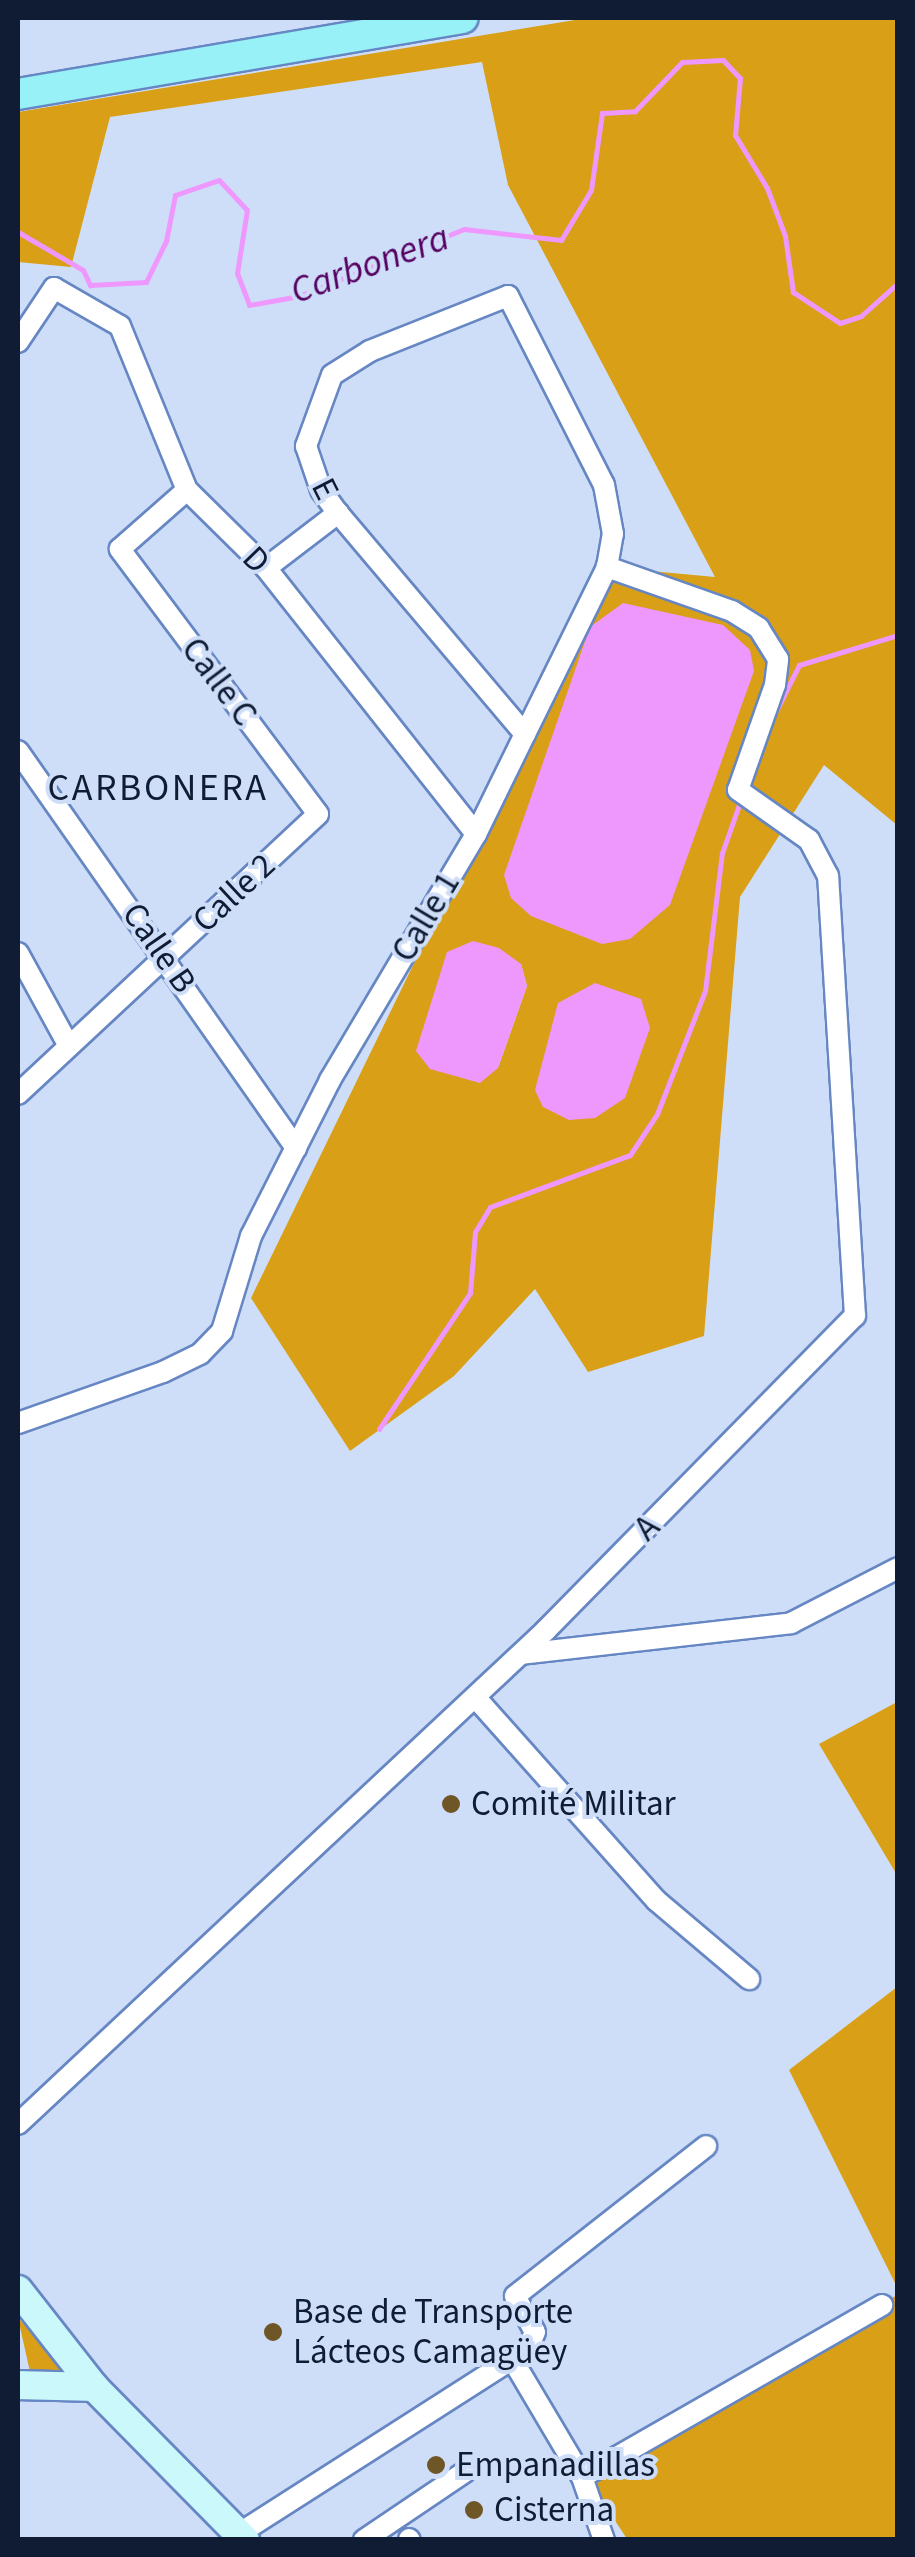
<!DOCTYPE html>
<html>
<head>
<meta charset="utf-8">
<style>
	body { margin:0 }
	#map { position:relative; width:915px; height:2557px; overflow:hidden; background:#cfdef8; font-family:"Source Sans 3",sans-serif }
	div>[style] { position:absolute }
	.green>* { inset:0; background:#d99f16 }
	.water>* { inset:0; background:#ee98fd }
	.stream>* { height:5px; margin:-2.5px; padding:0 2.5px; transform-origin:2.5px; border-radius:2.5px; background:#ee98fd }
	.roads { filter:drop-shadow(2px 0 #6687c3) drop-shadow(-2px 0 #6687c3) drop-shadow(0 2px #6687c3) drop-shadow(0 -2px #6687c3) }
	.street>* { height:20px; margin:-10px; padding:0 10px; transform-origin:10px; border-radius:10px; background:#fff }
	.secondary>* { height:28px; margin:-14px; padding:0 14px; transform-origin:14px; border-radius:14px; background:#cbf8fb }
	.primary>* { height:30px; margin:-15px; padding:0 15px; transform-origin:15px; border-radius:15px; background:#97f1f7 }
	.dots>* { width:28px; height:28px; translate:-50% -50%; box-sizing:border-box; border:5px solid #cfdef8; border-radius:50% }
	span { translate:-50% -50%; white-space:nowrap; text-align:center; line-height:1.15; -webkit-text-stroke:8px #cfdef8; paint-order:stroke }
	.street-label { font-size:35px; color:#0f1c33 }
	.poi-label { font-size:35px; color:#0f1c33 }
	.left { translate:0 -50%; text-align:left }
	.water-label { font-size:38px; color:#540061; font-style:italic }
	.neighbourhood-label { font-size:38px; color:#0f1c33; letter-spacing:2.5px }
	.frame { position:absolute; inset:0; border:20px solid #0f1c33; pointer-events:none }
</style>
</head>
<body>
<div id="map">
	<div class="green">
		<div style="clip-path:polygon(evenodd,587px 18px,897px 18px,897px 825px,824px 765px,740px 897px,704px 1336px,588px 1372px,535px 1289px,454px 1376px,350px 1451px,251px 1298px,607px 567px,715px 577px,508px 185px,482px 62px,110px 117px,71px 267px,18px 262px,18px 112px,587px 18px,521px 964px,527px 986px,498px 1068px,521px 964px)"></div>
		<div style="clip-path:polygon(897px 1702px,897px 1875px,819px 1744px)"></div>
		<div style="clip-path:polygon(897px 1987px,897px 2287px,789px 2070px)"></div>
		<div style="clip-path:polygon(897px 2295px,897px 2539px,627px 2539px,589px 2481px)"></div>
		<div style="clip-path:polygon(18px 2318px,69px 2374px,30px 2372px)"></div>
	</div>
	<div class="water">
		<div style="clip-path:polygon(623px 603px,723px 625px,750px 650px,754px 671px,670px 905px,630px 939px,602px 944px,531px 916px,511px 898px,504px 875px,590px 627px)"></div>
		<div style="clip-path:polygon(473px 941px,499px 948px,521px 964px,527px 986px,498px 1068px,480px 1083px,430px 1069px,416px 1051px,447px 952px)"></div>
		<div style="clip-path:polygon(595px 983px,641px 999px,650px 1028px,625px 1098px,595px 1118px,569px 1120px,543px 1107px,535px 1090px,558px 1003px)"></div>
	</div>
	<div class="stream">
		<div style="left:18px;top:232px;width:75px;rotate:30.3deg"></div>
		<div style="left:83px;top:270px;width:17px;rotate:65deg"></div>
		<div style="left:90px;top:285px;width:56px;rotate:-3.1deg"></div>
		<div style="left:146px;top:282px;width:46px;rotate:-64deg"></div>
		<div style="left:166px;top:241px;width:47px;rotate:-78.9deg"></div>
		<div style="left:175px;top:195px;width:46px;rotate:-18.8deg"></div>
		<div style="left:219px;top:180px;width:41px;rotate:47deg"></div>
		<div style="left:247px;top:210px;width:64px;rotate:99deg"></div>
		<div style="left:237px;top:273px;width:34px;rotate:69deg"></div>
		<div style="left:249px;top:305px;width:51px;rotate:-10.2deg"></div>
		<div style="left:299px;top:296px;width:178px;rotate:-22.1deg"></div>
		<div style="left:464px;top:229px;width:98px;rotate:6.5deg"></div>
		<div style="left:561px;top:240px;width:58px;rotate:-59deg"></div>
		<div style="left:591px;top:190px;width:78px;rotate:-81.9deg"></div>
		<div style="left:602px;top:113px;width:33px;rotate:-3deg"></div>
		<div style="left:635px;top:111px;width:68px;rotate:-46.2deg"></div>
		<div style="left:682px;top:62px;width:41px;rotate:-2.8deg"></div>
		<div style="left:723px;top:60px;width:25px;rotate:47deg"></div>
		<div style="left:740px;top:78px;width:57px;rotate:95deg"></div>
		<div style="left:735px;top:135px;width:62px;rotate:58.9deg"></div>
		<div style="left:767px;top:188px;width:51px;rotate:69.4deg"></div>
		<div style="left:785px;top:236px;width:57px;rotate:81.9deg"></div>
		<div style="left:793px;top:292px;width:56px;rotate:33.4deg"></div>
		<div style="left:840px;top:323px;width:22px;rotate:-18deg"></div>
		<div style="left:861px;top:316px;width:50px;rotate:-41.7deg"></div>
		<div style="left:774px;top:715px;width:56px;rotate:-63.4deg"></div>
		<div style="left:799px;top:665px;width:103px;rotate:-16.9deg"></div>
		<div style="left:379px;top:1429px;width:164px;rotate:-56.2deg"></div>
		<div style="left:470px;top:1293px;width:61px;rotate:-85.3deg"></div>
		<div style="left:475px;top:1232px;width:29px;rotate:-59deg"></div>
		<div style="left:490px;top:1207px;width:149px;rotate:-20.4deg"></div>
		<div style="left:630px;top:1155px;width:49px;rotate:-56.6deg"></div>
		<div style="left:657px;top:1114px;width:132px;rotate:-68.7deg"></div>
		<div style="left:705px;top:991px;width:139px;rotate:-83deg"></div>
		<div style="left:722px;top:853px;width:57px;rotate:-70.6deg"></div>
	</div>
	<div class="roads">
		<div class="street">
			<div style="left:18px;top:342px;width:65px;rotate:-56.3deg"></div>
			<div style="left:54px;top:288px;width:76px;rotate:29.9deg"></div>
			<div style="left:120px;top:326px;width:177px;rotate:67.8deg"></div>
			<div style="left:187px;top:490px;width:111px;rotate:44.6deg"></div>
			<div style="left:266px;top:568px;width:339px;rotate:51.7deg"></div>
			<div style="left:266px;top:568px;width:91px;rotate:-37.4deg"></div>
			<div style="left:18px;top:751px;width:485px;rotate:55deg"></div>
			<div style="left:18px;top:953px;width:106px;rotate:61.3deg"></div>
			<div style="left:18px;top:1094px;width:410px;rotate:-43deg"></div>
			<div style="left:318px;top:814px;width:331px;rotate:-126.8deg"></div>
			<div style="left:120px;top:549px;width:89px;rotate:-41.4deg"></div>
			<div style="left:18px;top:1423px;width:154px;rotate:-19.4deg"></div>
			<div style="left:163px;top:1372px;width:41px;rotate:-25.9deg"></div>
			<div style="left:200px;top:1354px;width:32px;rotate:-46deg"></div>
			<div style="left:222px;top:1331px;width:99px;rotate:-73deg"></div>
			<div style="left:251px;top:1236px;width:175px;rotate:-63.1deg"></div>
			<div style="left:330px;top:1080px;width:286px;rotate:-59.3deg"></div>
			<div style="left:476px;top:834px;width:111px;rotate:-63.9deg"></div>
			<div style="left:525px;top:734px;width:186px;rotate:-63.8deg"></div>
			<div style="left:607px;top:567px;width:34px;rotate:-80deg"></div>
			<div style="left:613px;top:534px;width:50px;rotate:-100.4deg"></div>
			<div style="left:604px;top:485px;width:212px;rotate:-116.9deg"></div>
			<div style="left:508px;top:296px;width:149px;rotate:158.3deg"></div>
			<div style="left:370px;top:351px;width:45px;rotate:147.7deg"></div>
			<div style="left:332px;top:375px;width:76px;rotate:110.1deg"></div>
			<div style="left:306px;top:446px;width:46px;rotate:71.2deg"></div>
			<div style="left:321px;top:490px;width:29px;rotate:54deg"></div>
			<div style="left:338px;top:513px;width:289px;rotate:49.8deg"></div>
			<div style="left:521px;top:1654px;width:272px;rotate:-6.5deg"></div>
			<div style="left:791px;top:1623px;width:120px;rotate:-27.2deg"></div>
			<div style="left:475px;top:1697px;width:273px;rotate:48.3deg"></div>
			<div style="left:657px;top:1901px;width:121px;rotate:40.3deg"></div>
			<div style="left:18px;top:2124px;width:723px;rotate:-43.09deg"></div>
			<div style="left:546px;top:1630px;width:441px;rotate:-45.5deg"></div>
			<div style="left:855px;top:1316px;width:441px;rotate:-93.5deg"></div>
			<div style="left:828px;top:876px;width:41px;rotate:-117.8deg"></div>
			<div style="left:809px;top:840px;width:87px;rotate:-144.8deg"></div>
			<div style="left:738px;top:790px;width:111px;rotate:-70.6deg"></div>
			<div style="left:775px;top:685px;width:26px;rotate:-83deg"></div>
			<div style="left:778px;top:659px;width:36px;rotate:-122deg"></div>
			<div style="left:759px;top:628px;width:32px;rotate:-148deg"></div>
			<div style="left:732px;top:611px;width:133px;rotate:-160.6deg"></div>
			<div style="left:512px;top:2359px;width:137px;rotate:59.3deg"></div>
			<div style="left:582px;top:2477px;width:67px;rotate:70.8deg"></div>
			<div style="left:582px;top:2477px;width:346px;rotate:-29.8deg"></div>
			<div style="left:240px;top:2533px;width:342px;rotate:-32.6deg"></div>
			<div style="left:528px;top:2349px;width:18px;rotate:-68deg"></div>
			<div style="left:535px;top:2332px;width:41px;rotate:-119.1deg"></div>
			<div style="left:515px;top:2296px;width:243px;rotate:-38.1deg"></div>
			<div style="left:409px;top:2539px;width:1px;rotate:45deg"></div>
			<div style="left:364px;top:2540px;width:122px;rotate:-34deg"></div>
		</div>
		<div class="secondary">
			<div style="left:18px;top:2290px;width:123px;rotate:51.9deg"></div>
			<div style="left:94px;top:2387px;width:215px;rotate:45.4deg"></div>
			<div style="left:18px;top:2385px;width:76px;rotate:1.5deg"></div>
		</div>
		<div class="primary">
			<div style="left:18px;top:94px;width:451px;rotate:-9.7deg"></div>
		</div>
	</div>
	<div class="dots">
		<div style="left:451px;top:1804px;background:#6f5627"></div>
		<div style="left:273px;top:2332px;background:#6f5627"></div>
		<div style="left:436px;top:2465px;background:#6f5627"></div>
		<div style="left:474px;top:2510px;background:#6f5627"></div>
	</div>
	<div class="street-label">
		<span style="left:325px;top:489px;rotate:63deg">E</span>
		<span style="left:256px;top:560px;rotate:46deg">D</span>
		<span style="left:219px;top:682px;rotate:53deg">Calle C</span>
		<span style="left:234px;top:893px;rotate:-43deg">Calle 2</span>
		<span style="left:426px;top:917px;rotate:-59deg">Calle 1</span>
		<span style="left:159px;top:948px;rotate:55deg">Calle B</span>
		<span style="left:647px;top:1528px;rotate:-44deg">A</span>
	</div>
	<div class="poi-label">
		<span class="left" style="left:471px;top:1804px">Comité Militar</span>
		<span class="left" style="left:293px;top:2332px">Base de Transporte<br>Lácteos Camagüey</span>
		<span class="left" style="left:456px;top:2465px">Empanadillas</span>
		<span class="left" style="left:494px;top:2510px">Cisterna</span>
	</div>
	<div class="water-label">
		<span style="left:370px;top:265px;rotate:-20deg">Carbonera</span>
	</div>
	<div class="neighbourhood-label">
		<span style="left:158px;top:789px">CARBONERA</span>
	</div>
	<div class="frame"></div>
</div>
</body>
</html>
